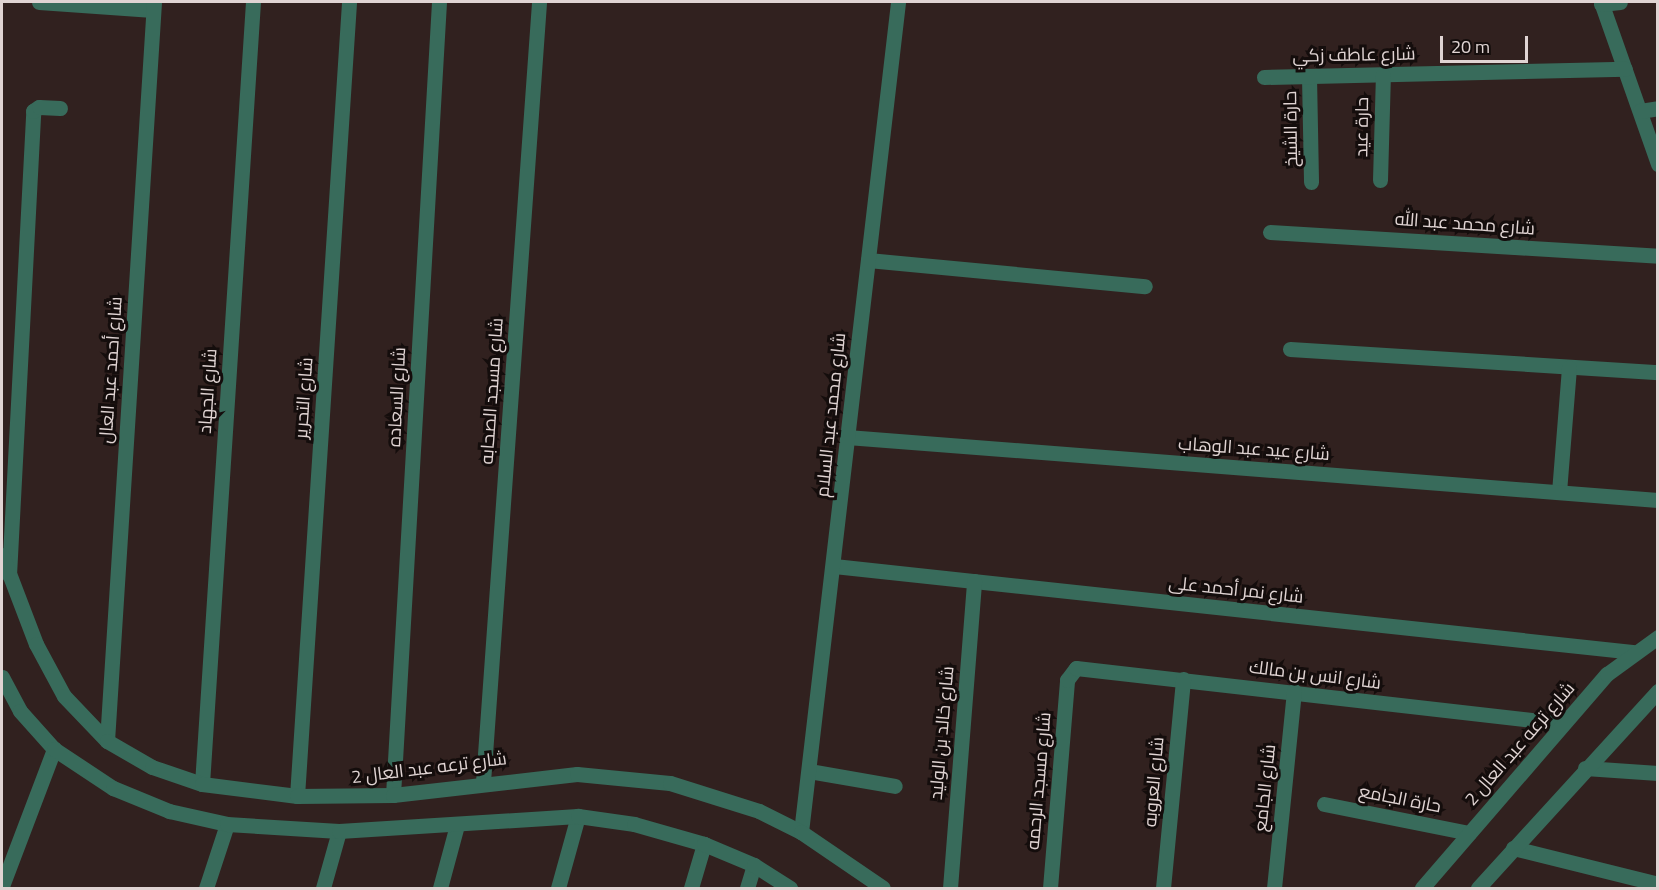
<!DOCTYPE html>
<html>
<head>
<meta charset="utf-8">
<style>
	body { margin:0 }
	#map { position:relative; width:1659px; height:890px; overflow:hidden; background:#31211f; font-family:"Titillium Web",Cairo,sans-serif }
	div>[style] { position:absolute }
	.service>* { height:15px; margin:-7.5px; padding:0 7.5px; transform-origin:7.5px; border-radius:7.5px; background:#386b5b }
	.minor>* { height:15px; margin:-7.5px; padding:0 7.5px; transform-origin:7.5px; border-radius:7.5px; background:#386b5b }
	.tertiary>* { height:15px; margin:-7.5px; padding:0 7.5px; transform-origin:7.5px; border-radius:7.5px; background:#386b5b }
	span { translate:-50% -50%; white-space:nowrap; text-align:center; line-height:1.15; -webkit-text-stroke:6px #140d0c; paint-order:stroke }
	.street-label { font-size:18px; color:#e0d4d3 }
	.frame { position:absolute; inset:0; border:3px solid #e0d4d3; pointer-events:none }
	.scale { position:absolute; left:1440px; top:36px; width:88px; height:27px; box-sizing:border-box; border:3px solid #e0d4d3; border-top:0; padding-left:8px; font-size:18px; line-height:21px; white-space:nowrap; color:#e0d4d3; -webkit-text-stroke:4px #140d0c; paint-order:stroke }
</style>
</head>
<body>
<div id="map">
	<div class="service">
		<div style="left:868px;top:260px;width:278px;rotate:5.4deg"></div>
		<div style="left:1290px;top:349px;width:369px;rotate:3.6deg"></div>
		<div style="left:1559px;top:492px;width:125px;rotate:-85.4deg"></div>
	</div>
	<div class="minor">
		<div style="left:39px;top:2px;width:114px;rotate:4deg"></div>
		<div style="left:1601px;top:2px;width:172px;rotate:70.6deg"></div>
		<div style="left:1601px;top:4px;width:19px;rotate:-6deg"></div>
		<div style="left:1309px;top:76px;width:106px;rotate:88.9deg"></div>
		<div style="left:1264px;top:77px;width:361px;rotate:-1.3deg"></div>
		<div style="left:1640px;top:111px;width:18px;rotate:-9deg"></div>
		<div style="left:1380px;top:180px;width:105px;rotate:-88.4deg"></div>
		<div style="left:1270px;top:232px;width:389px;rotate:3.5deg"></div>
		<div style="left:847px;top:437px;width:813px;rotate:4.44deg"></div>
		<div style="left:834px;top:566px;width:805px;rotate:6.14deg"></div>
		<div style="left:9px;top:575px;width:465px;rotate:-87deg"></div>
		<div style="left:33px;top:111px;width:7px;rotate:-34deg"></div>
		<div style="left:39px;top:107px;width:21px;rotate:3deg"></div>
		<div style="left:107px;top:741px;width:740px;rotate:-86.36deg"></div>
		<div style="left:1585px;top:768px;width:73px;rotate:3.9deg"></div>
		<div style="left:809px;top:771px;width:87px;rotate:9.9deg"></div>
		<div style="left:483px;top:782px;width:782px;rotate:-85.89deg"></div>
		<div style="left:202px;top:784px;width:784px;rotate:-86.27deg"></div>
		<div style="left:393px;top:795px;width:794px;rotate:-86.68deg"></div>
		<div style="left:297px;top:796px;width:796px;rotate:-86.25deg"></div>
		<div style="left:1324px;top:804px;width:148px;rotate:11.3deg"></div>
		<div style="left:801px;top:832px;width:836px;rotate:-83.33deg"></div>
		<div style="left:1513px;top:848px;width:149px;rotate:13.9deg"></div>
		<div style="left:2px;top:886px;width:147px;rotate:-69.2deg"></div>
		<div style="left:206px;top:888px;width:67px;rotate:-71.8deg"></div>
		<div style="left:323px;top:888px;width:59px;rotate:-74.3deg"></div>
		<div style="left:440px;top:888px;width:65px;rotate:-74.9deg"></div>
		<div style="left:558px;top:888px;width:75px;rotate:-74.5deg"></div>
		<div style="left:691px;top:888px;width:46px;rotate:-73.5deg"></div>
		<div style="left:747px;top:888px;width:24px;rotate:-73deg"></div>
		<div style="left:950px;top:888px;width:308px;rotate:-85.5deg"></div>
		<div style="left:1050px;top:888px;width:209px;rotate:-85.3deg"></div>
		<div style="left:1067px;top:680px;width:15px;rotate:-53deg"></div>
		<div style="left:1076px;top:668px;width:489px;rotate:6.5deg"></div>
		<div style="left:1163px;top:888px;width:210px;rotate:-84.5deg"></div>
		<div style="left:1274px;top:888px;width:198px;rotate:-84.2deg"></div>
	</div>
	<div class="tertiary">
		<div style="left:2px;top:555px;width:95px;rotate:69.1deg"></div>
		<div style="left:36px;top:644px;width:59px;rotate:61.7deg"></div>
		<div style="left:64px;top:696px;width:62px;rotate:46.3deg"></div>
		<div style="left:107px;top:741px;width:52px;rotate:30deg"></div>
		<div style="left:152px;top:767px;width:53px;rotate:18.8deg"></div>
		<div style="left:202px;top:784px;width:96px;rotate:7.2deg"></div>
		<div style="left:297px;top:796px;width:96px;rotate:-0.6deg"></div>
		<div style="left:393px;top:795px;width:185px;rotate:-6.5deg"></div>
		<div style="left:577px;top:774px;width:93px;rotate:5.5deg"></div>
		<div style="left:670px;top:783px;width:93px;rotate:17.5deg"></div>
		<div style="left:759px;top:811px;width:47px;rotate:26.6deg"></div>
		<div style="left:801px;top:832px;width:99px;rotate:34.3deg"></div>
		<div style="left:2px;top:677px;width:38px;rotate:62deg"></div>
		<div style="left:20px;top:711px;width:51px;rotate:48.2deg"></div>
		<div style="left:54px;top:749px;width:71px;rotate:33.5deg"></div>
		<div style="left:113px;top:788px;width:61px;rotate:22.3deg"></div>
		<div style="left:169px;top:811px;width:59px;rotate:12.6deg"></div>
		<div style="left:227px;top:824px;width:112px;rotate:3.6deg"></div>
		<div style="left:339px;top:831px;width:239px;rotate:-3.6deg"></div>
		<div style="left:578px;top:816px;width:57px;rotate:8.1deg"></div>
		<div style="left:634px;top:824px;width:73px;rotate:15.9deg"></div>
		<div style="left:704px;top:844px;width:54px;rotate:22.8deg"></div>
		<div style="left:754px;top:865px;width:43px;rotate:32.6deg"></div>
		<div style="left:1422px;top:888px;width:283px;rotate:-49.2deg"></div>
		<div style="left:1607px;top:674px;width:63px;rotate:-36deg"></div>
		<div style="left:1478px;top:888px;width:267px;rotate:-47.6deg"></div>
	</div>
	<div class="street-label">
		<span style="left:1354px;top:55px;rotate:-1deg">شارع عاطف زكي</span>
		<span style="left:1362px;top:127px;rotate:-89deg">حارة عيد</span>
		<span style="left:1291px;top:129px;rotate:-91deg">حارة الشيخ</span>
		<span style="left:1465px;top:224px;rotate:4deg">شارع محمد عبد الله</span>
		<span style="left:111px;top:370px;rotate:-86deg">شارع أحمد عبد العال</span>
		<span style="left:208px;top:391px;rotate:-86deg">شارع الجهاد</span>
		<span style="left:492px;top:391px;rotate:-86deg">شارع مسجد الصحابه</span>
		<span style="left:397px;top:397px;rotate:-87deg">شارع السعاده</span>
		<span style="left:304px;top:398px;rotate:-86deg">شارع التحرير</span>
		<span style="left:831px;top:415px;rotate:-84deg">شارع محمد عبد السلام</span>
		<span style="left:1254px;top:449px;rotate:4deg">شارع عيد عبد الوهاب</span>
		<span style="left:1236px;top:590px;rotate:6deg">شارع نمر أحمد على</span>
		<span style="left:1315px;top:675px;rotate:7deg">شارع انس بن مالك</span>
		<span style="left:942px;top:733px;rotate:-85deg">شارع خالد بن الوليد</span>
		<span style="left:1520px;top:744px;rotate:-49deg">شارع ترعه عبد العال 2</span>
		<span style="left:429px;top:768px;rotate:-7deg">شارع ترعه عبد العال 2</span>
		<span style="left:1039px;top:781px;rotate:-85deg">شارع مسجد الرحمه</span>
		<span style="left:1154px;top:782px;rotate:-85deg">شارع العروبه</span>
		<span style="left:1265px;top:788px;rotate:-84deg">شارع الجامع</span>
		<span style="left:1400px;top:799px;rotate:11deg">حارة الجامع</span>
	</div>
	<div class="frame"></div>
	<div class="scale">20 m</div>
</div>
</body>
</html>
